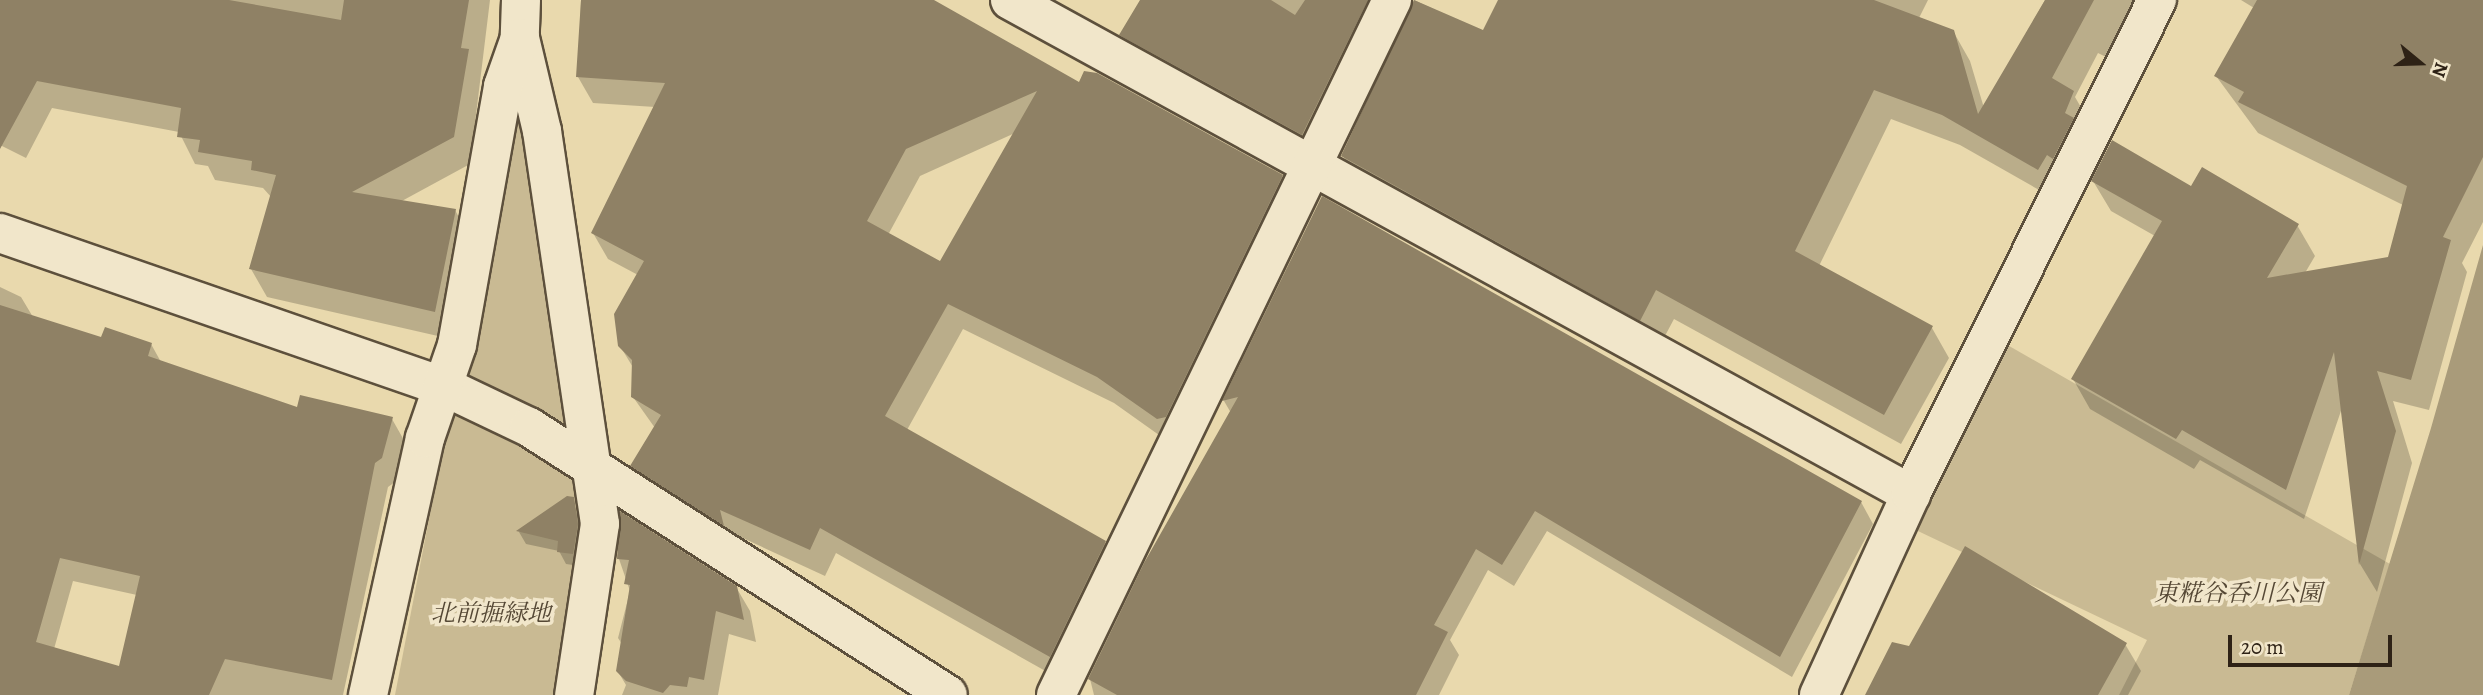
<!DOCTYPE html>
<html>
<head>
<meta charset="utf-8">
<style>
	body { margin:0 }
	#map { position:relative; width:2483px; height:695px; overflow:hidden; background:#e9d9ad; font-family:Alegreya,"Noto Serif JP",serif }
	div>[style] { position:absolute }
	.green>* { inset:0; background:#c9ba93 }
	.water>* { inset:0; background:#a99b7a }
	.shadow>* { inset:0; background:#0003 }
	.building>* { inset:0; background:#8f8165 }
	.roads { filter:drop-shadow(2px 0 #5d503c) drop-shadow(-2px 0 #5d503c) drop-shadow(0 2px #5d503c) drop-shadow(0 -2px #5d503c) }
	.minor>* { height:38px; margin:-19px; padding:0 19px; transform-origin:19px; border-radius:19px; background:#f1e6ca }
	span { translate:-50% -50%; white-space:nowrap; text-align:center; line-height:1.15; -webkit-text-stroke:7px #f1e6ca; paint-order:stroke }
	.park-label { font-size:24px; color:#554835; font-style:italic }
	.north { position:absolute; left:2385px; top:28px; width:70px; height:70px; -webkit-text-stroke:5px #f1e6ca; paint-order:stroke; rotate:109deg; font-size:19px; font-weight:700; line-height:28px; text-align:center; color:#2e2216 }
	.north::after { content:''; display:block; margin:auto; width:24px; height:32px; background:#2e2216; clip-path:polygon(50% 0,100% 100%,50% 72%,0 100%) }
	.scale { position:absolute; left:2228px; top:635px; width:164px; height:32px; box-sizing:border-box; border:4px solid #2e2216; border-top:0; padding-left:9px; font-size:21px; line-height:24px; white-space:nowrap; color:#2e2216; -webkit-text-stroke:5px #f1e6ca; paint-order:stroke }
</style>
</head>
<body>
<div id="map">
	<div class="green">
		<div style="clip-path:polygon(519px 54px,585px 519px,559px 695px,395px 695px)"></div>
		<div style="clip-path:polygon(1990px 335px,2390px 564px,2349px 695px,2119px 695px,2147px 640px,1899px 522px)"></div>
	</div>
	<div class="water">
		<div style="clip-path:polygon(2483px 245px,2483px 695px,2349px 695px,2431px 428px)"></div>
	</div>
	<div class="shadow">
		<div style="clip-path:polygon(0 0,490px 0,470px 164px,400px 202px,455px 210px,470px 238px,451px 339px,267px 297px,251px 269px,272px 198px,263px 188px,215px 180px,208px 166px,195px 164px,179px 132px,52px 108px,26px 158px,0 145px)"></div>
		<div style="clip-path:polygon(evenodd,581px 0,930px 0,1080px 84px,1282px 176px,1297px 202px,1173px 445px,1114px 403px,963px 329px,907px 430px,1105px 543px,1120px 569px,1065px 682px,836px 553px,825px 576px,734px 534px,737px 549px,647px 492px,632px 466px,655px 428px,633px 397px,634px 369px,620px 346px,638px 275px,608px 259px,593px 233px,655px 107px,593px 103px,578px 77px,581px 0,1015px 133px,940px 264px,888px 235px,920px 176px,1015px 133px)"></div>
		<div style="clip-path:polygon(1157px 0,1393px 0,1312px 152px,1131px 53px,1121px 35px)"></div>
		<div style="clip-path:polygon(1414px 0,1484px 33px,1500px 0,1928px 0,1919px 18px,1953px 31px,1970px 61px,1984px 108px,2045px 0,2151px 0,2120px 64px,2098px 53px,2075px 97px,2090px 123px,2055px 199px,1960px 145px,1891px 119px,1819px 266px,1932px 328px,1949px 358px,1901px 444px,1674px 319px,1658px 349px,1360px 186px,1343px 156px)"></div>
		<div style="clip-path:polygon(2241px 0,2483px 0,2483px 222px,2462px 263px,2467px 272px,2429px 410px,2393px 401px,2412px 463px,2377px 592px,2360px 564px,2342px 408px,2304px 519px,2200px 460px,2194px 469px,2090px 409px,2073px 379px,2155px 236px,2111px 211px,2093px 181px,2192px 188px,2297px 225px,2315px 256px,2305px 273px,2389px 259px,2403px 205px,2258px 133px,2216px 76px,2254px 8px)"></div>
		<div style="clip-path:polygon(1322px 198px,1861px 502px,1873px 524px,1792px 677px,1547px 531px,1514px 586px,1488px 570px,1450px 640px,1459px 655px,1439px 695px,1094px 695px,1090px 679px,1231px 413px,1224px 401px)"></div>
		<div style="clip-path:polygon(evenodd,0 287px,21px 297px,33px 317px,102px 339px,151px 344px,161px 362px,298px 409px,392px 419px,405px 442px,395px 482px,388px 487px,343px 695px,0 695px,0 287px,73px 581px,137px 595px,120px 669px,54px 649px,73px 581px)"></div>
		<div style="clip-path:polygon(573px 500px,584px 538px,580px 566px,566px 564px,559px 551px,526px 544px,519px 532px)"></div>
		<div style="clip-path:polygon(622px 514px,736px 587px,750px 611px,756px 642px,729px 634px,718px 695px,622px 695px,626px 685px,617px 670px,624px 647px,618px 638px,630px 591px,619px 559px)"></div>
		<div style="clip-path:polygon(2125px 644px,2141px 671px,2128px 695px,1866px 695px,1910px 648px)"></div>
	</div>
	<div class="building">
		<div style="clip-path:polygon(0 0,229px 0,341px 20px,344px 0,469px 0,461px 48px,469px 49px,454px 137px,352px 192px,456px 209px,435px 312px,249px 269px,276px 175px,251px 170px,252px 161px,198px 152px,200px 140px,177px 137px,181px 108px,37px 81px,0 149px)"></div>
		<div style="clip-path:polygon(evenodd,581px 0,934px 0,1079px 82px,1084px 71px,1097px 73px,1283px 175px,1166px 417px,1157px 419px,1097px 377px,948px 304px,885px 416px,1106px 541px,1050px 657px,820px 528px,810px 550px,720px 510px,724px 526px,630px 466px,661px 415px,631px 397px,632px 360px,618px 346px,614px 314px,644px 261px,591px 233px,665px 83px,576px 77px,581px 0,1037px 91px,940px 261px,867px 221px,906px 149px,1037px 91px)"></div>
		<div style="clip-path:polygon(1140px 0,1271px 0,1295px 15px,1305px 0,1368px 0,1302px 135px,1119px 35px)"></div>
		<div style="clip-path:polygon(1414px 0,1483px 30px,1498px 0,1874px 0,1954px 30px,1978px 114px,2045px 0,2094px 0,2052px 78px,2074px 91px,2065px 113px,2074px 118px,2053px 159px,2047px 155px,2038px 170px,1942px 115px,1874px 90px,1795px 251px,1933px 326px,1884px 415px,1656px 290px,1640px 321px,1341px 156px)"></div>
		<div style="clip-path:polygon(2257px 0,2483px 0,2483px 157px,2443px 237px,2451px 240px,2411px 380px,2377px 371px,2396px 431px,2359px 565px,2334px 352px,2286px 490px,2182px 430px,2176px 439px,2071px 379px,2162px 221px,2091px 181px,2112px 140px,2191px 186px,2202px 167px,2299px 224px,2267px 278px,2388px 257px,2407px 186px,2238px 102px,2244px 92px,2214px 76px)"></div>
		<div style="clip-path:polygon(1322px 196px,1862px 501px,1780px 657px,1535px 511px,1502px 565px,1476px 549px,1434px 625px,1448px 632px,1416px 695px,1117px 695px,1088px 679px,1144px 563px,1238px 397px,1222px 401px)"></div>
		<div style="clip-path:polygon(evenodd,0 305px,101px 337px,105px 327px,152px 343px,148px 356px,297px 407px,300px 395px,393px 417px,382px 458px,375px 463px,332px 680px,225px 659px,209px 695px,0 695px,0 305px,60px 558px,140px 576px,119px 666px,36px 642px,60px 558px)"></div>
		<div style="clip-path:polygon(567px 496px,574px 497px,578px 524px,573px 554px,557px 552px,558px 541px,516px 531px)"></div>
		<div style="clip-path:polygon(620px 511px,737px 586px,744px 620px,716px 611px,704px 680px,689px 677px,687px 687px,670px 685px,663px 693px,626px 681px,616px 671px,630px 585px,624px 584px,629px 560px,617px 559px)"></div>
		<div style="clip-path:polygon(1965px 546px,2127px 643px,2098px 695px,1865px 695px,1892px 642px,1909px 646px)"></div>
	</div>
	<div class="roads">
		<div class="minor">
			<div style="left:521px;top:0;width:38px;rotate:92deg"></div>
			<div style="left:520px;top:38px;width:96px;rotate:76.7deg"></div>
			<div style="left:542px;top:131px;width:397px;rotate:81.6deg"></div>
			<div style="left:600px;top:524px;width:173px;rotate:98.6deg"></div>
			<div style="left:1010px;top:0;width:1028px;rotate:28.74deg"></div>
			<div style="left:0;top:233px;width:469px;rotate:19.1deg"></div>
			<div style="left:443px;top:386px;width:95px;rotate:25.5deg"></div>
			<div style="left:529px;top:427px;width:497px;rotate:32.6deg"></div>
			<div style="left:368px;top:695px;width:263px;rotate:-77.5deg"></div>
			<div style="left:425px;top:438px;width:98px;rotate:-71deg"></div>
			<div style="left:457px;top:345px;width:263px;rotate:-79.9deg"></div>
			<div style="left:503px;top:86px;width:51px;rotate:-70.5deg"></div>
			<div style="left:1056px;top:695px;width:772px;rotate:-64.2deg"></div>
			<div style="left:1819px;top:695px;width:221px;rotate:-65.4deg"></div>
			<div style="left:1911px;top:494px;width:552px;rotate:-63.53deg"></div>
		</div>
	</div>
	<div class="park-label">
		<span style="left:2238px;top:594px">東糀谷呑川公園</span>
		<span style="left:491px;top:614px">北前掘緑地</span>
	</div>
	<div class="north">N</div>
	<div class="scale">20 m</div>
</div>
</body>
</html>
